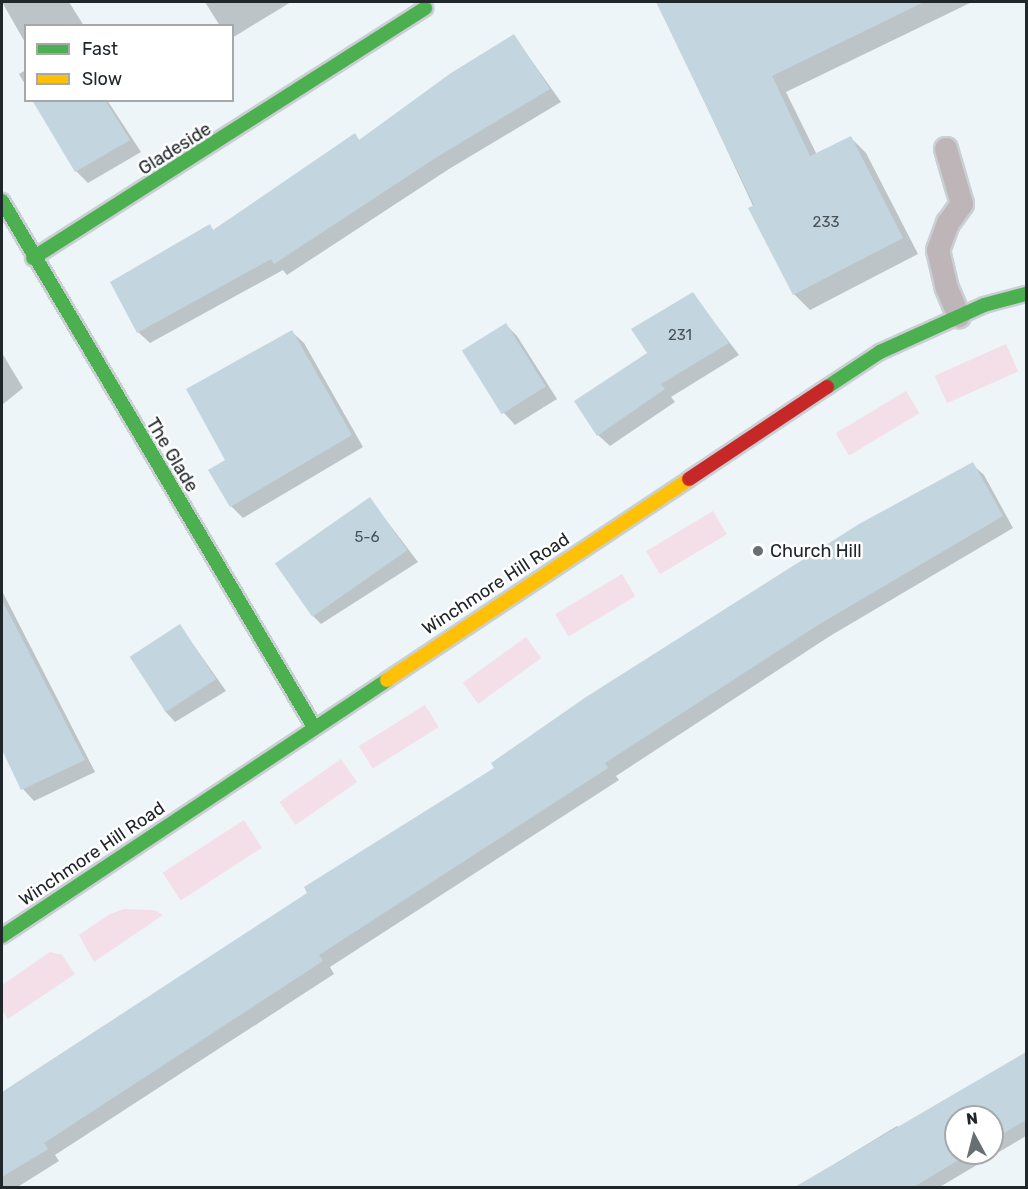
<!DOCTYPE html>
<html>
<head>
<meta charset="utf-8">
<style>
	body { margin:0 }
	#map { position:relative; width:1028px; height:1189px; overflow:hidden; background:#edf5f9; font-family:Rubik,sans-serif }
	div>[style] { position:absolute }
	.green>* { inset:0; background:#f4dee8; transform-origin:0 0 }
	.shadow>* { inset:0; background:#0003 }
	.building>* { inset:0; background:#c3d6df; transform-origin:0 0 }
	.roads { filter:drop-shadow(2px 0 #c9cfd3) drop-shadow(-2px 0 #c9cfd3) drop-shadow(0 2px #c9cfd3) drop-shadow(0 -2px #c9cfd3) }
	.lane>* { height:22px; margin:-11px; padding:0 11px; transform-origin:11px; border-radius:11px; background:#beb5b9 }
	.fast>* { height:14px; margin:-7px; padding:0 7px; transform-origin:7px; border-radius:7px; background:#4caf50 }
	.slow>* { height:14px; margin:-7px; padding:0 7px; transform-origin:7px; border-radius:7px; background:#ffc107 }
	.jam>* { height:14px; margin:-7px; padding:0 7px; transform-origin:7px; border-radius:7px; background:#c62828 }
	.dots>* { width:16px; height:16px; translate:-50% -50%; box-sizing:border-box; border:3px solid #fff; border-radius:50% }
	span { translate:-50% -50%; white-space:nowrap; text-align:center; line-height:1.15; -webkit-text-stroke:5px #fff; paint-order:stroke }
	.number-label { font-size:15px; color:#495357 }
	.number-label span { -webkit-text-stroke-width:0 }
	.street-label { font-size:18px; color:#20272a }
	.poi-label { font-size:18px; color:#20272a }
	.left { translate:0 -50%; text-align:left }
	.frame { position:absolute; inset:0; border:3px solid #20272a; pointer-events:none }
	.legend { position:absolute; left:24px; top:24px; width:210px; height:78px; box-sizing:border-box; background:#fff; border:2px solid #a6a9aa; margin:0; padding:8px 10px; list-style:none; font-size:18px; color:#20272a }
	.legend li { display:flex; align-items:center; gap:12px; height:30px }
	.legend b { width:30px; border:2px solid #a6a9aa }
	.north { position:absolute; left:944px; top:1105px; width:60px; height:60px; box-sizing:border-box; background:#fff; border:2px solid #a6a9aa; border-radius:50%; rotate:353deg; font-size:16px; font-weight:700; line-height:24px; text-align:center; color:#20272a }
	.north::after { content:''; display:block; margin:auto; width:21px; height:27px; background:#686f72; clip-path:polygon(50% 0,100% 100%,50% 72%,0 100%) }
</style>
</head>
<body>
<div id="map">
	<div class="green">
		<div style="left:1006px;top:344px;width:30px;height:78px;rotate:66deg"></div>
		<div style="left:906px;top:391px;width:26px;height:82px;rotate:59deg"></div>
		<div style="left:713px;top:511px;width:27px;height:78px;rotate:59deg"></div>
		<div style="left:622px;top:574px;width:26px;height:78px;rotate:59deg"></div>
		<div style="left:526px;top:637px;width:26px;height:78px;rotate:54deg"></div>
		<div style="left:425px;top:705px;width:26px;height:78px;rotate:58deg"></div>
		<div style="left:341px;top:759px;width:28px;height:75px;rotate:55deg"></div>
		<div style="left:244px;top:820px;width:33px;height:97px;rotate:57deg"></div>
		<div style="clip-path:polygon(124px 909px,154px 910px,163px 915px,94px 962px,79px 935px,110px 914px)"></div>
		<div style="clip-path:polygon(50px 952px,62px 955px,75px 974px,8px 1019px,2px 1010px,2px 985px)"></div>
	</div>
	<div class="shadow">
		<div style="clip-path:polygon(2px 2px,69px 2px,84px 26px,26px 26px,26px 44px)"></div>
		<div style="clip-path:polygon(205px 2px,291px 2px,232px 38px,232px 26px,220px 26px)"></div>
		<div style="clip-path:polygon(658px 2px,743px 2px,747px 10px,765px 2px,972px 2px,786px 92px,817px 155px,850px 137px,866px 153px,918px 254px,810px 310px,794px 294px)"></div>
		<div style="clip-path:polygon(514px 36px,561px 102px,449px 169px,287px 275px,283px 270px,150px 343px,138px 332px,209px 225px,214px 231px,355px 135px,360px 141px)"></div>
		<div style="clip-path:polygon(26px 70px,26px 86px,19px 74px)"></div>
		<div style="clip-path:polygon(34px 100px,107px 100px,141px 152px,88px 183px,76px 171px)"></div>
		<div style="clip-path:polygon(693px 294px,739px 355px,671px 397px,675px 402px,610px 446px,598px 435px,649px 354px)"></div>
		<div style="clip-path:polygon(506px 325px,517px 336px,557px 399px,515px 425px,504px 413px)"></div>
		<div style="clip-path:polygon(292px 332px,304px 343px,363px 447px,243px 518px,231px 506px,227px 460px)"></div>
		<div style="clip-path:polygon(2px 353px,23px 388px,2px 405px)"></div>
		<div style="clip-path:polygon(972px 464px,984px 475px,1013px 528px,830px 636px,616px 776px,619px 780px,330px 967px,334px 974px,55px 1155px,59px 1161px,16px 1188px,2px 1188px,2px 1101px)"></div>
		<div style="clip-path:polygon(370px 499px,418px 562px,321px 624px,309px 612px)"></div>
		<div style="clip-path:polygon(2px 591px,95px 772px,34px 801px,23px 789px,2px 747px)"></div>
		<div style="clip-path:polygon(180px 626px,226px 691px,175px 722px,164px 710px)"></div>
		<div style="clip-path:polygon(evenodd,1026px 1054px,1026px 1136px,938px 1188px,802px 1188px,818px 1174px,897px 1126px,900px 1128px,1026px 1054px,956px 1117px,992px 1117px,992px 1153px,956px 1153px,956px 1117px)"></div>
	</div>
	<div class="building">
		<div style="clip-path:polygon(656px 2px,924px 2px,772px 76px,810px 156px,851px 136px,903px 238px,793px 295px,748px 208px,754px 205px)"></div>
		<div style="clip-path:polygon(514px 34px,550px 89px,437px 157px,274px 264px,271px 259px,137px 333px,110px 282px,210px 224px,213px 230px,355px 133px,359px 140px,451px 73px)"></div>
		<div style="clip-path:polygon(32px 100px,105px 100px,130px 140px,75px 172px)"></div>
		<div style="clip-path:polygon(693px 292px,729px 343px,661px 384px,665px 389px,597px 436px,574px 401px,647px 353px,631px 329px)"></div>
		<div style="left:506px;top:323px;width:75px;height:52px;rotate:58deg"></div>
		<div style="clip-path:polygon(292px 330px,352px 435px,230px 507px,208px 470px,225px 460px,186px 389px)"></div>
		<div style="clip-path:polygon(973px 462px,1003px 516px,818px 625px,605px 763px,608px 768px,319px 955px,323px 961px,44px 1143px,48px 1149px,2px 1177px,2px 1092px,307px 893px,304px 887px,494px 768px,491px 763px,586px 697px,859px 524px)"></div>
		<div style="left:370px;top:497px;width:65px;height:116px;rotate:55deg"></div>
		<div style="clip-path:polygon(2px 600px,85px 760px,21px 790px,2px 750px)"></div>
		<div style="left:180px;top:624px;width:66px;height:60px;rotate:57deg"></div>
		<div style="clip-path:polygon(1026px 1052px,1026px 1120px,992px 1140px,992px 1117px,956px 1117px,956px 1153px,970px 1153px,912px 1188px,793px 1188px)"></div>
	</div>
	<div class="roads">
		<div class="lane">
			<div style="left:946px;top:149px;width:57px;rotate:73.8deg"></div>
			<div style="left:962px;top:204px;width:24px;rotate:126deg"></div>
			<div style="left:948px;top:223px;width:29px;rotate:110deg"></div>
			<div style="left:938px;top:250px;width:37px;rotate:77deg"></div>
			<div style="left:946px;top:286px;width:33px;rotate:67deg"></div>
		</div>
		<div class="fast">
			<div style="left:2px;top:201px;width:612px;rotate:59.33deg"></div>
			<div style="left:33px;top:258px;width:465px;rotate:-32.5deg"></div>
			<div style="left:827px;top:387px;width:64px;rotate:-33.4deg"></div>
			<div style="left:880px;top:352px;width:114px;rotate:-24.3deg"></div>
			<div style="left:984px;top:305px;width:43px;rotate:-14.7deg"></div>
			<div style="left:2px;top:936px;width:462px;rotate:-33.6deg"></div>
		</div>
		<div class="slow">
			<div style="left:387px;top:680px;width:363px;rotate:-33.6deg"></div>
		</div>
		<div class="jam">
			<div style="left:689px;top:479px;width:166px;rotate:-33.7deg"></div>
		</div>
	</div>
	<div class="dots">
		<div style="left:758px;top:551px;background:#686f72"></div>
	</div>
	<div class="number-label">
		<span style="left:826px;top:223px">233</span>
		<span style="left:680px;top:336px">231</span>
		<span style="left:367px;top:538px">5-6</span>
	</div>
	<div class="street-label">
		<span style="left:175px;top:149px;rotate:-32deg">Gladeside</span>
		<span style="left:172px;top:455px;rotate:59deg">The Glade</span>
		<span style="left:496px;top:584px;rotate:-33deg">Winchmore Hill Road</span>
		<span style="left:92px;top:854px;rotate:-34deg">Winchmore Hill Road</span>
	</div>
	<div class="poi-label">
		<span class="left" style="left:770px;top:551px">Church Hill</span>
	</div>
	<div class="frame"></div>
	<ul class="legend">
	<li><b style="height:8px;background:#4caf50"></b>Fast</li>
	<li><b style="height:8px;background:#ffc107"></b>Slow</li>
	</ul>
	<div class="north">N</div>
</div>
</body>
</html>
